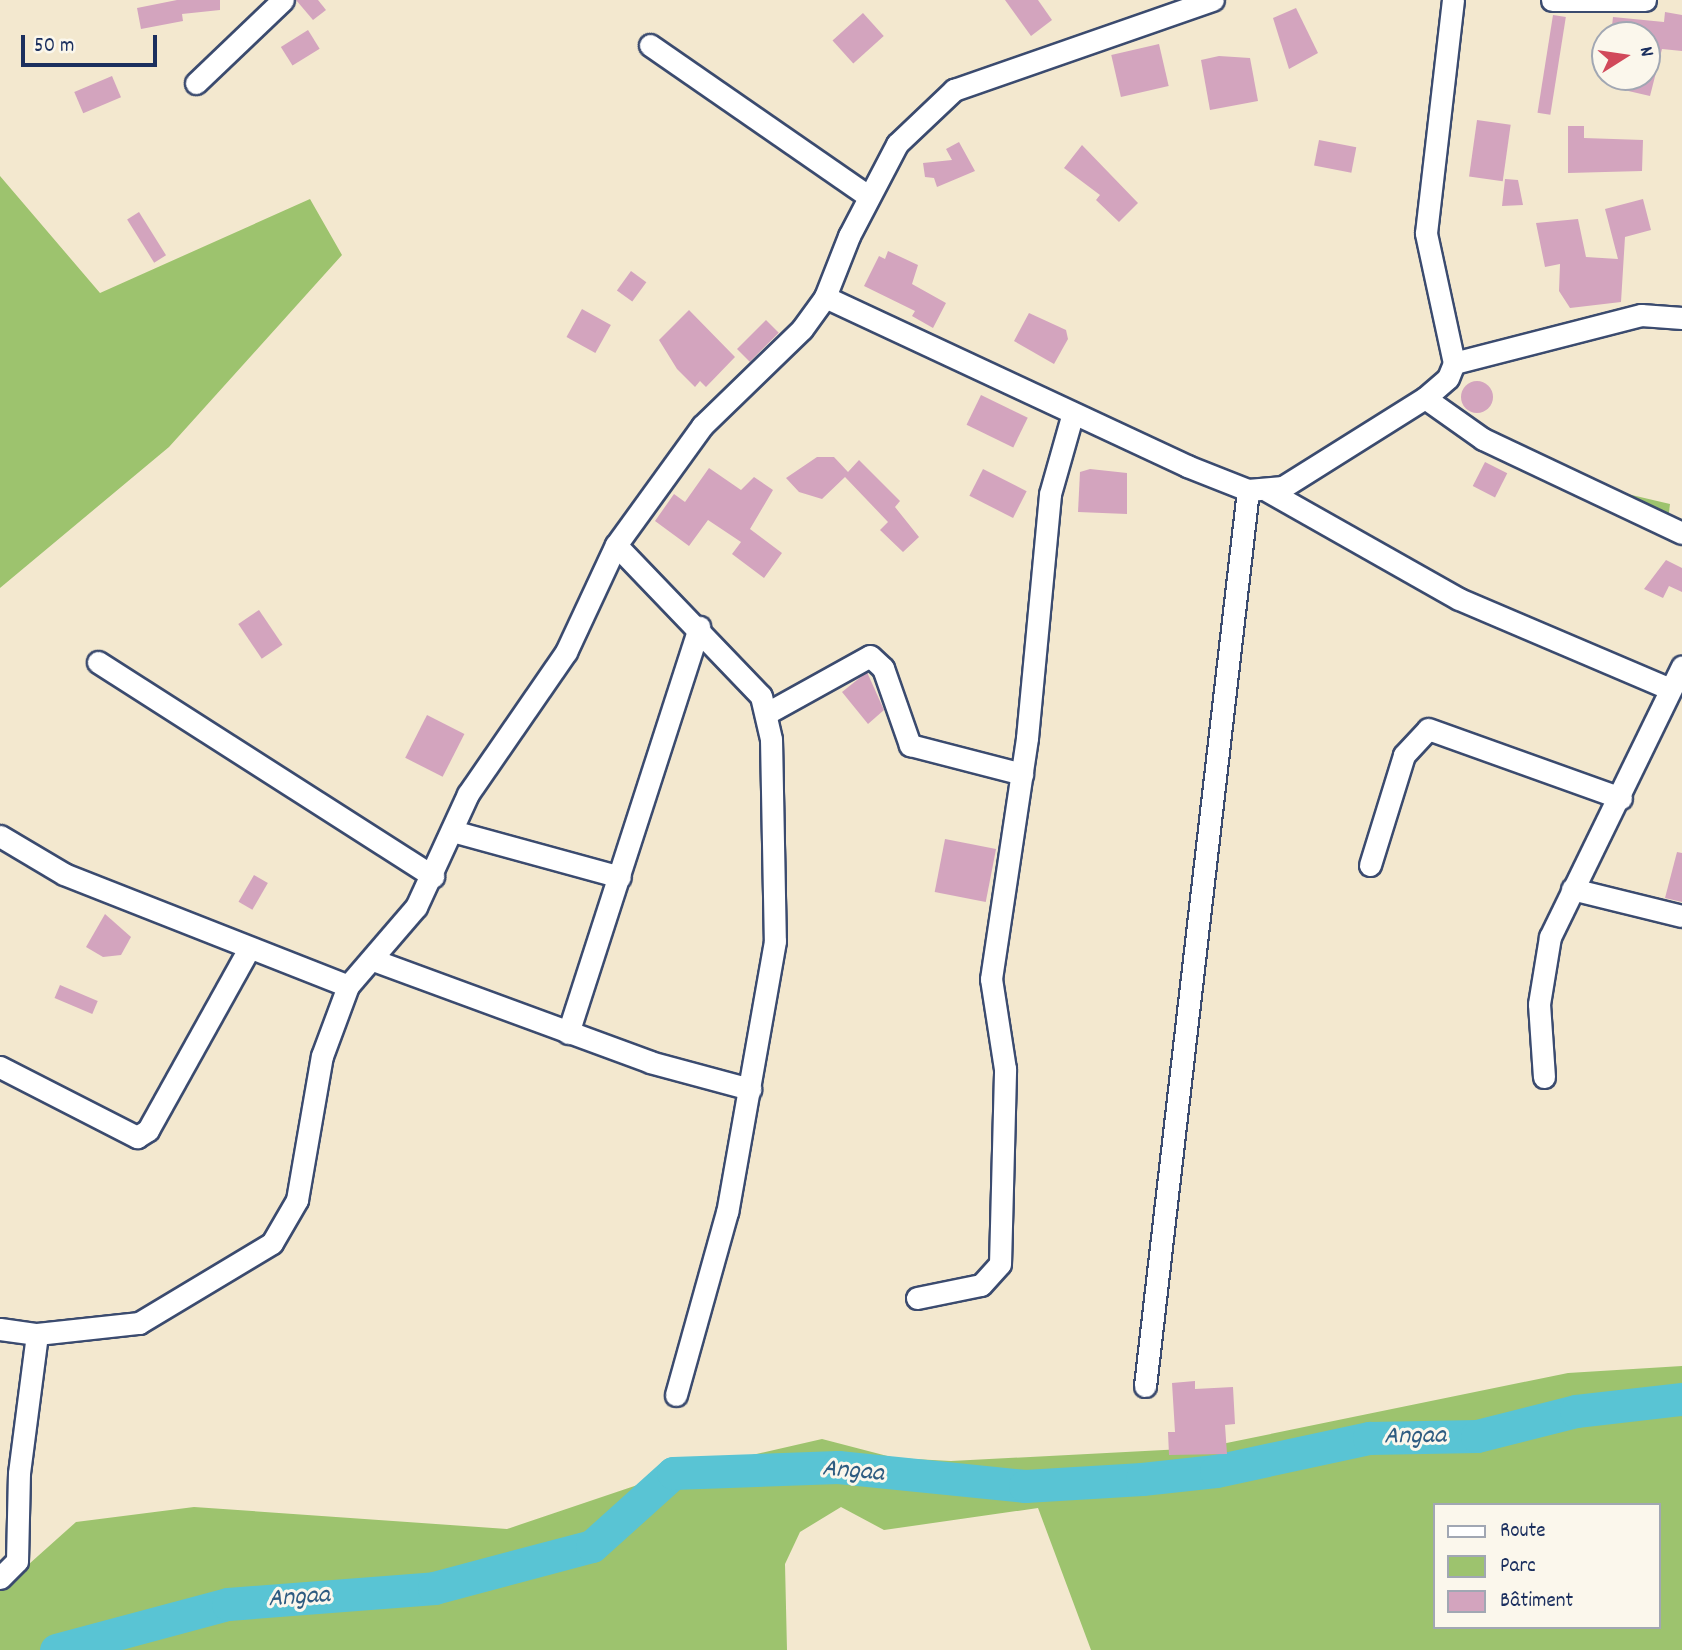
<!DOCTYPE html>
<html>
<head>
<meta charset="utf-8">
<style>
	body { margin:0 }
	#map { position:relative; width:1682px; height:1650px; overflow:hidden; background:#f3e8cf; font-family:Dekko,sans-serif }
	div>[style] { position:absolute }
	.green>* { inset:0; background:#9dc36e }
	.river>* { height:33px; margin:-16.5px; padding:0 16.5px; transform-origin:16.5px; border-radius:16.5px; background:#59c4d4 }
	.building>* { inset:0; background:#d3a4be; transform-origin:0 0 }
	.round { border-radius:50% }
	.roads { filter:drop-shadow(2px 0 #3b4b6f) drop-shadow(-2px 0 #3b4b6f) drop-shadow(0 2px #3b4b6f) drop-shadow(0 -2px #3b4b6f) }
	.street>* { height:21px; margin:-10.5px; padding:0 10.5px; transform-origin:10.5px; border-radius:10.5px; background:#fff }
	span { translate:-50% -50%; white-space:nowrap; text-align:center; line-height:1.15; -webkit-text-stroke:6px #fbf7ec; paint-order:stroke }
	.water-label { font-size:26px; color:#2e5c81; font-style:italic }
	.legend { position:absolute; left:1433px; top:1503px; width:228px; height:126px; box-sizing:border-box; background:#fbf7ec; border:2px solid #a1a7b3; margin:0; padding:9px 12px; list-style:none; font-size:21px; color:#1b2f5e }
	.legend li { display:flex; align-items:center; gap:14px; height:35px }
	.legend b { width:35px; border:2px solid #a1a7b3 }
	.north { position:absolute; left:1591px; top:21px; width:70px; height:70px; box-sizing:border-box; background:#fbf7ec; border:2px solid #a1a7b3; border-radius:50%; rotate:78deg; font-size:19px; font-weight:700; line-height:28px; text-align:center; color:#1b2f5e }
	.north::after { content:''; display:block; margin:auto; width:24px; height:32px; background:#d1495b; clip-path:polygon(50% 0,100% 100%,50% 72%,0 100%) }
	.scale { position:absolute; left:21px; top:35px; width:136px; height:32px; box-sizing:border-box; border:4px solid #1b2f5e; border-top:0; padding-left:9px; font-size:21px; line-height:24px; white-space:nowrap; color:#1b2f5e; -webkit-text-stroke:5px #fbf7ec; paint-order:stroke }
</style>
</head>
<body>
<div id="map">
	<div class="green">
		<div style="clip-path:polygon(0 176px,100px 293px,310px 199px,342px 255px,169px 447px,0 588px)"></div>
		<div style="clip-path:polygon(1623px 493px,1670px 504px,1668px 521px,1628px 518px)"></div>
		<div style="clip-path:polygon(evenodd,1682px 1366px,1682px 1650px,1091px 1650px,1038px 1508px,884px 1530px,841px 1507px,800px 1532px,785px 1564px,787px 1650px,0 1650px,0 1590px,76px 1522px,194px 1507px,507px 1529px,673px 1473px,822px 1439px,895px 1458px,951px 1461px,1202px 1448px,1568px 1373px,1682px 1366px,1435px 1505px,1659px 1505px,1659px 1627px,1435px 1627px,1435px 1505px)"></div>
	</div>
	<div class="river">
		<div style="left:56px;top:1650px;width:178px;rotate:-15deg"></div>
		<div style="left:228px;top:1604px;width:207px;rotate:-4.4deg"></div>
		<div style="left:434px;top:1588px;width:163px;rotate:-14.9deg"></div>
		<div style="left:592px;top:1546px;width:109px;rotate:-42deg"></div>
		<div style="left:673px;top:1473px;width:165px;rotate:-2.1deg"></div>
		<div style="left:838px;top:1467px;width:188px;rotate:5.8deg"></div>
		<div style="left:1025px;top:1486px;width:117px;rotate:-3.4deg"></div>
		<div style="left:1142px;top:1479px;width:74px;rotate:-6.2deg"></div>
		<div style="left:1216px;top:1471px;width:157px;rotate:-12.2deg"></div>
		<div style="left:1369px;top:1438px;width:108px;rotate:-1.1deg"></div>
		<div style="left:1477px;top:1436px;width:102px;rotate:-14.2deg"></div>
		<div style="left:1576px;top:1411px;width:107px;rotate:-6.5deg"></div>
	</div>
	<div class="building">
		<div style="clip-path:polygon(177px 0,220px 0,220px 10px,182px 14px,183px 21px,141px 29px,137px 8px)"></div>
		<div style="clip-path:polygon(296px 0,318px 0,326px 10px,313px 20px)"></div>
		<div style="clip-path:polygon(1005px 0,1038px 0,1052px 20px,1031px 36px)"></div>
		<div style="clip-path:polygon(1296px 8px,1318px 53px,1289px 69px,1273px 18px)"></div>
		<div style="clip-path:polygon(1665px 12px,1682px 15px,1682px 51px,1662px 49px,1650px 96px,1624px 90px,1627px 77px,1647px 77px,1648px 35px,1611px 35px,1613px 17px,1664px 22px)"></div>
		<div style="left:863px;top:13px;width:31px;height:41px;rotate:48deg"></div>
		<div style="left:1553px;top:15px;width:13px;height:99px;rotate:9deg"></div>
		<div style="left:308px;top:30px;width:22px;height:32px;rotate:58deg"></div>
		<div style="left:1159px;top:44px;width:43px;height:49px;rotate:77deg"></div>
		<div style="clip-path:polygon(1219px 56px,1250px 58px,1258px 101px,1210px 110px,1201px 60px)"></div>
		<div style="left:112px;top:76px;width:23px;height:41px;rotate:67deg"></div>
		<div style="left:1477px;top:120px;width:34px;height:57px;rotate:8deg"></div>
		<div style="clip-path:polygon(1568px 126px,1584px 126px,1584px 138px,1643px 140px,1642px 171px,1568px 173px)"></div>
		<div style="left:1319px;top:140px;width:38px;height:26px;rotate:11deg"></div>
		<div style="clip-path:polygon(959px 142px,975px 171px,937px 187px,934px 178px,925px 177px,923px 163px,952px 160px,946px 149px)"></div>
		<div style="clip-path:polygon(1082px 145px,1138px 203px,1119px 222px,1096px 200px,1100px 195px,1064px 168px)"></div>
		<div style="clip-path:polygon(1505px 179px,1518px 180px,1523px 205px,1502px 206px)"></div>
		<div style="clip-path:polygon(1643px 199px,1651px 230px,1625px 237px,1621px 302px,1570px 308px,1559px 291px,1560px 264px,1545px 267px,1536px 223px,1578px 219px,1586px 257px,1618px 259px,1605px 209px)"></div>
		<div style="left:139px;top:212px;width:51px;height:14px;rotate:58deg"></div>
		<div style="clip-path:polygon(888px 251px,918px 265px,912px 284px,946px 303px,933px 328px,912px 316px,915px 311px,864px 286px,879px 256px,885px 259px)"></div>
		<div style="left:631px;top:271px;width:19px;height:24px;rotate:36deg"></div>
		<div style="left:582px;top:309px;width:33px;height:32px;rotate:29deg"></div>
		<div style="clip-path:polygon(689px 310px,735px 357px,706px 387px,700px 381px,695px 387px,677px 369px,659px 340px)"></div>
		<div style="clip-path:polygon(1029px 313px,1066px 330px,1068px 339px,1054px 364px,1014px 341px)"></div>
		<div style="left:766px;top:320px;width:18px;height:41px;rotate:45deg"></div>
		<div class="round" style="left:1461px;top:381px;width:32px;height:32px"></div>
		<div style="left:981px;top:395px;width:52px;height:33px;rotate:26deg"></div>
		<div style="clip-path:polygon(817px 457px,834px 457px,848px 472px,859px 460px,900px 501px,895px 507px,919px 537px,903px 552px,880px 530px,888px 522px,845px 477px,822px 499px,799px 492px,786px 478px)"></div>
		<div style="left:1485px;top:462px;width:25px;height:27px;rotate:27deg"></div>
		<div style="clip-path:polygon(709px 468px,741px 490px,754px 477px,773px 490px,750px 529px,782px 553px,764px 578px,732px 554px,741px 542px,708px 520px,689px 546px,655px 521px,674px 494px,685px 502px)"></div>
		<div style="left:983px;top:469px;width:49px;height:30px;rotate:27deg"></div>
		<div style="clip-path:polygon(1090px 469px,1127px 473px,1127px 514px,1078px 512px,1080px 472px)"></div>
		<div style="clip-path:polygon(1666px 560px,1682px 568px,1682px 592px,1669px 586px,1663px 598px,1644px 589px)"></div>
		<div style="left:259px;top:610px;width:42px;height:25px;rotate:56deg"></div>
		<div style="clip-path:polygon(867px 672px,884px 710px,868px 724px,842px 692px)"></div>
		<div style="left:427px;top:715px;width:42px;height:48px;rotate:27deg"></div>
		<div style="left:945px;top:839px;width:52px;height:54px;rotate:11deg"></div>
		<div style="clip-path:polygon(1677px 852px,1682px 853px,1682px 902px,1665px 898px)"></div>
		<div style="left:254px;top:875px;width:16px;height:31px;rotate:30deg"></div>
		<div style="clip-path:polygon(105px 914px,131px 937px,121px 955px,103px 957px,86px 947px)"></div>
		<div style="left:60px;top:985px;width:41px;height:14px;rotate:23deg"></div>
		<div style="clip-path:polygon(1195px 1381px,1195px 1389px,1233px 1387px,1235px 1424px,1225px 1425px,1227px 1454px,1169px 1455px,1168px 1432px,1175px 1432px,1172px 1383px)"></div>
	</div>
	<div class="roads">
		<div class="street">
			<div style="left:1552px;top:0;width:93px"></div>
			<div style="left:650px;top:45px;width:265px;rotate:34.7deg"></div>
			<div style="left:196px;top:83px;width:120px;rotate:-43.7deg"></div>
			<div style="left:825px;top:297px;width:400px;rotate:25deg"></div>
			<div style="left:1187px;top:466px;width:66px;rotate:21.5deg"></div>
			<div style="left:1248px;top:490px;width:35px;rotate:-5deg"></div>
			<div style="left:1283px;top:487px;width:168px;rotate:-32.1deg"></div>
			<div style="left:1425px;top:398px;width:30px;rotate:-41deg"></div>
			<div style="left:1448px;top:378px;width:16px;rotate:-68deg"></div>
			<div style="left:1454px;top:363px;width:133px;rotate:-102.2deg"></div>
			<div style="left:1426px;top:233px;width:235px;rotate:-83.4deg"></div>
			<div style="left:1454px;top:363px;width:193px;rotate:-14.4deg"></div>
			<div style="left:1641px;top:315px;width:41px;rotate:4.2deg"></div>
			<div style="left:1425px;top:398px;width:71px;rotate:35.3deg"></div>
			<div style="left:1483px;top:439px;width:220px;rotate:25.3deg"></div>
			<div style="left:1268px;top:491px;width:219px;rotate:29.5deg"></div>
			<div style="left:1459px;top:599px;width:229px;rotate:23.1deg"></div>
			<div style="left:616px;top:545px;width:209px;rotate:46.2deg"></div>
			<div style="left:761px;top:696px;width:44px;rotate:76.9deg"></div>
			<div style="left:771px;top:739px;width:202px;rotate:88.9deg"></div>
			<div style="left:775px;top:941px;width:275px;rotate:100deg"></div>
			<div style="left:727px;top:1212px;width:190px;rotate:105.6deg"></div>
			<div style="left:98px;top:662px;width:398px;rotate:32.6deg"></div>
			<div style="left:769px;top:712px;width:115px;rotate:-29deg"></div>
			<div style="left:870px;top:656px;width:18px;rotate:43deg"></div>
			<div style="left:883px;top:668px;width:82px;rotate:70.7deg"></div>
			<div style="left:910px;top:745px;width:116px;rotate:14.5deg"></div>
			<div style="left:452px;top:831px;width:174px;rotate:15.3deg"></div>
			<div style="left:0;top:836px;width:74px;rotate:30.7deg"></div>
			<div style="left:64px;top:874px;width:305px;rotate:21.5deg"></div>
			<div style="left:1370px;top:865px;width:115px;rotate:-72.8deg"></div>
			<div style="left:1404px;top:755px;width:35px;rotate:-47deg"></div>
			<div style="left:1428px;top:729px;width:205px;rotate:19.7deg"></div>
			<div style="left:1572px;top:889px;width:113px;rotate:13.8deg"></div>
			<div style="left:376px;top:961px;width:292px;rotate:20.2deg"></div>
			<div style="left:650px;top:1062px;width:104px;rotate:15.1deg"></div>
			<div style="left:568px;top:1033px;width:427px;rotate:-72.1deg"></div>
			<div style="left:0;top:1067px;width:154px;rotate:27.1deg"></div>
			<div style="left:137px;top:1137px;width:13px;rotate:-32deg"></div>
			<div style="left:148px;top:1130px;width:206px;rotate:-60.9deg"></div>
			<div style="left:1544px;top:1077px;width:73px;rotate:-93.9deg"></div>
			<div style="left:1539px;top:1004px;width:68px;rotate:-80.7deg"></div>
			<div style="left:1550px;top:937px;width:301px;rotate:-64deg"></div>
			<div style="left:917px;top:1298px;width:65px;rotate:-11.5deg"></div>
			<div style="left:981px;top:1285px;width:28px;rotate:-48deg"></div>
			<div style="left:1000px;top:1264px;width:195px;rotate:-88.5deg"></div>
			<div style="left:1005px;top:1069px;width:91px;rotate:-98.8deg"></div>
			<div style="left:991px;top:979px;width:244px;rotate:-81.5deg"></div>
			<div style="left:1027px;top:738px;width:245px;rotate:-84.6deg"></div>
			<div style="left:1050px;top:494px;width:81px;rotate:-74.2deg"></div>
			<div style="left:0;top:1329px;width:37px;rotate:8deg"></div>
			<div style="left:37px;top:1334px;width:103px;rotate:-6.2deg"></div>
			<div style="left:139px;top:1323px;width:155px;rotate:-31deg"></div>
			<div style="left:272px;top:1243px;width:50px;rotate:-59.8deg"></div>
			<div style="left:297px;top:1200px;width:146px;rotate:-80.2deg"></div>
			<div style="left:322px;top:1056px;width:75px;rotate:-69.6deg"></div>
			<div style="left:348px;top:986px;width:104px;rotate:-49.3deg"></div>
			<div style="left:416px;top:907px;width:124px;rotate:-65.3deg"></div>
			<div style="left:468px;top:794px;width:173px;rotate:-55.4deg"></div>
			<div style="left:566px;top:652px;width:118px;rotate:-65deg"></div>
			<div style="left:616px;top:545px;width:147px;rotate:-54.1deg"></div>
			<div style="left:702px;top:426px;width:139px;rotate:-44.1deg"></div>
			<div style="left:802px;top:329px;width:39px;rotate:-54deg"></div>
			<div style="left:825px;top:297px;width:66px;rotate:-68.5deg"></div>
			<div style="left:849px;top:236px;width:104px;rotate:-62.4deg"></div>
			<div style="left:897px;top:144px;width:79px;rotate:-43.5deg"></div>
			<div style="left:954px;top:90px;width:274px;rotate:-19.2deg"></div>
			<div style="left:1145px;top:1386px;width:902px;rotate:-83.44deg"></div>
			<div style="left:0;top:1578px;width:24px;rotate:-45deg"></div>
			<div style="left:17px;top:1561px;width:88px;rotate:-88.7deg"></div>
			<div style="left:19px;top:1473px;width:140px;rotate:-82.6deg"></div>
		</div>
	</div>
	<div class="water-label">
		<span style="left:1415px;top:1437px;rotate:-1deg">Angaa</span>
		<span style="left:853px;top:1472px;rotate:5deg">Angaa</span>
		<span style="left:299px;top:1598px;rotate:-4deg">Angaa</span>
	</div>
	<ul class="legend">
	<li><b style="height:9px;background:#fff"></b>Route</li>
	<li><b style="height:19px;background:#9dc36e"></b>Parc</li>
	<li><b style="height:19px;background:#d3a4be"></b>Bâtiment</li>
	</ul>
	<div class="north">N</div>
	<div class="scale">50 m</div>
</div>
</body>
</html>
